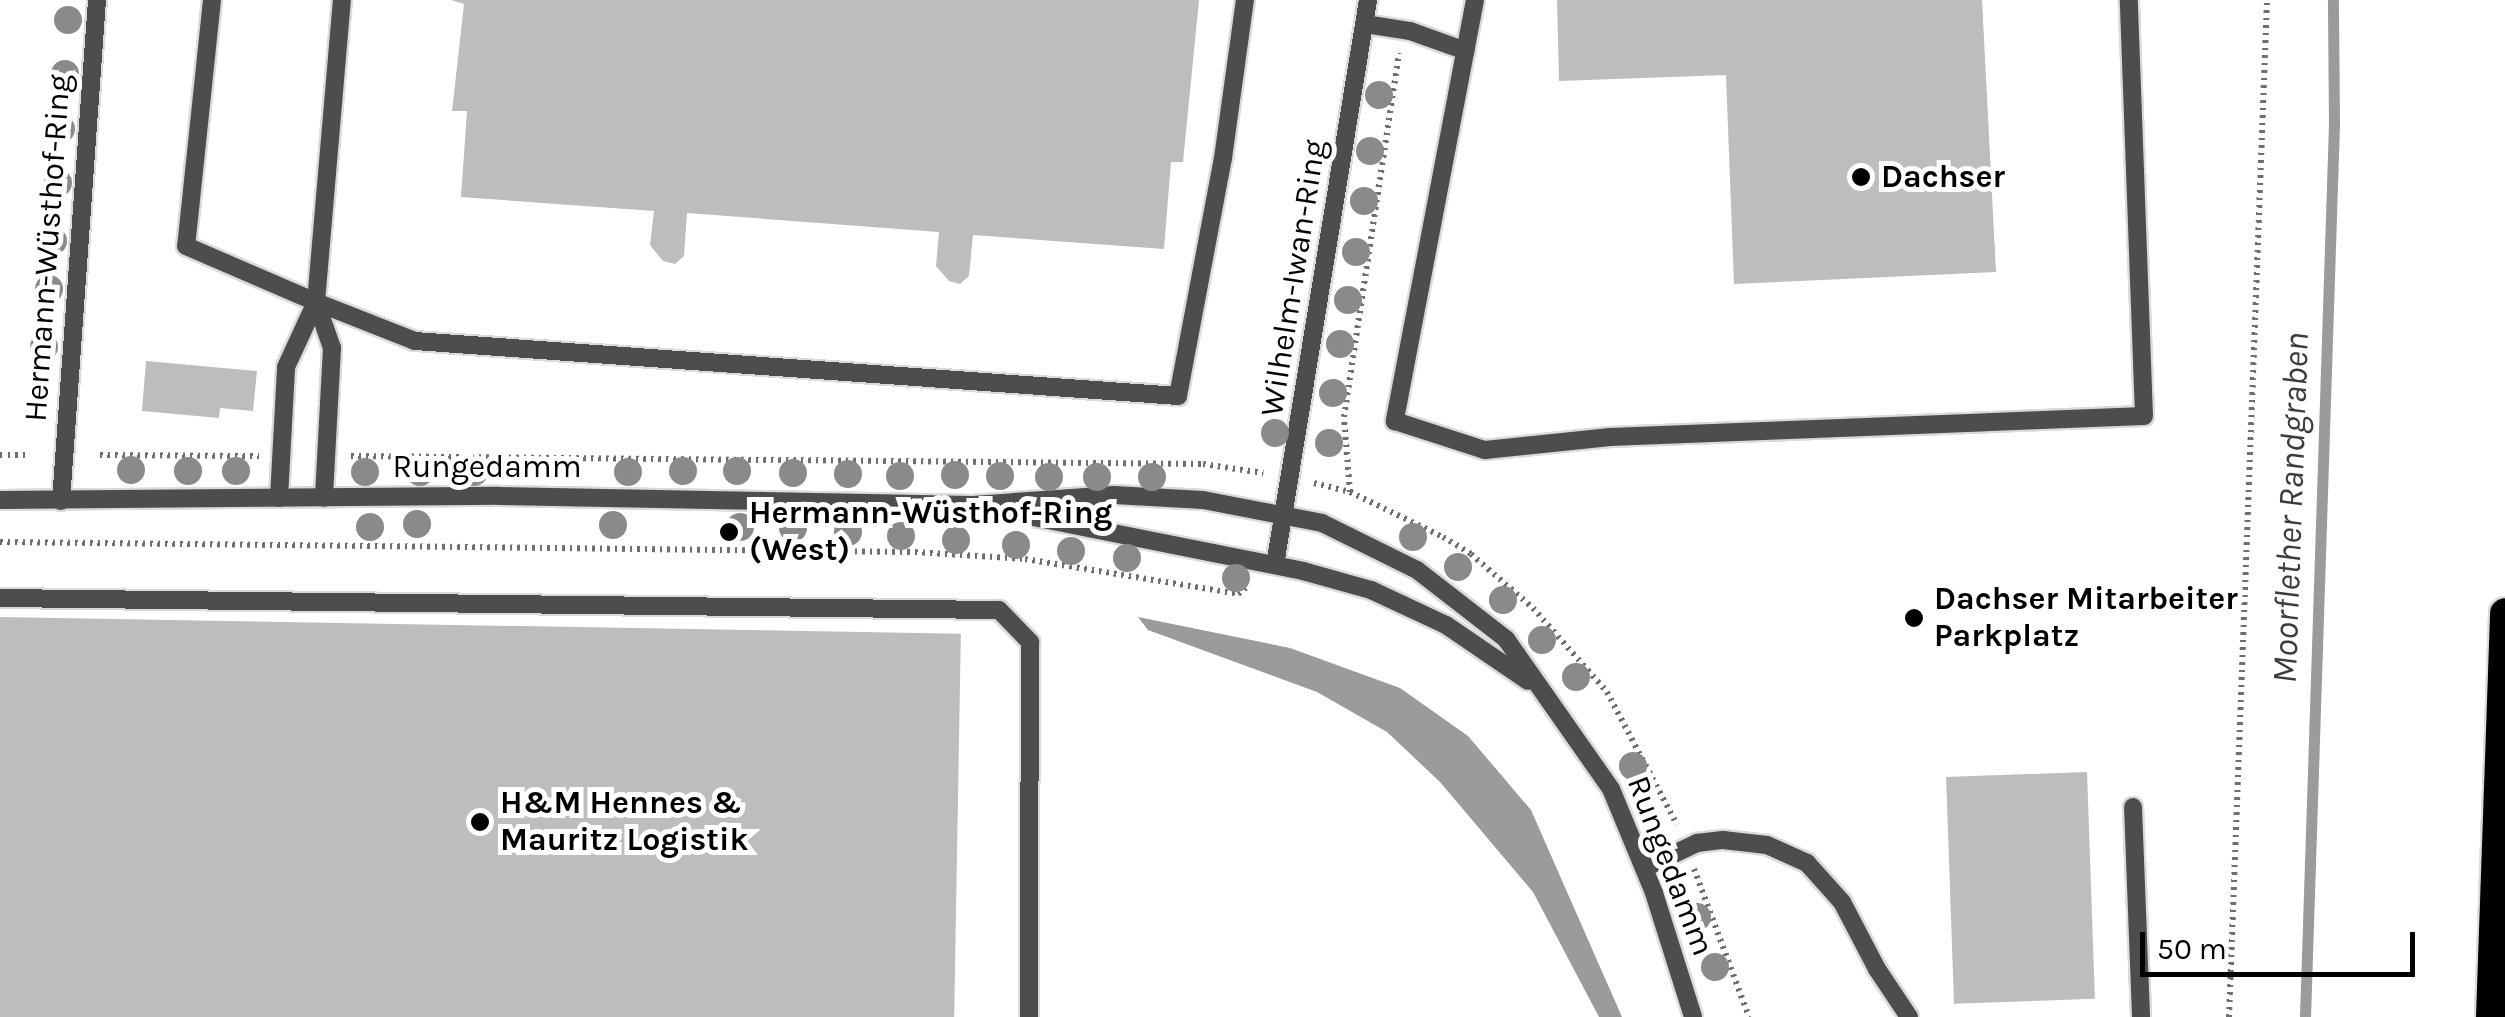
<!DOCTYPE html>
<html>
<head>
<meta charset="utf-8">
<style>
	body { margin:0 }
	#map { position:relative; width:2505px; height:1017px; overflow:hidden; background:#fff; font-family:Karla,sans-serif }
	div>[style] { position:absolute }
	.water>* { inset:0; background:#9b9b9b }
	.stream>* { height:11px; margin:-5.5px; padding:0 5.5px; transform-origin:5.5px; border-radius:5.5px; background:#9b9b9b }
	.building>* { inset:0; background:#bdbdbd; transform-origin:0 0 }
	.path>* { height:6px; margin-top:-3px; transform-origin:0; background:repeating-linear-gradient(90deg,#6f6f6f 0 2.5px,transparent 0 7.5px) }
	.roads { filter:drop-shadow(2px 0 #dbdbdb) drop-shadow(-2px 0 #dbdbdb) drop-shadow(0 2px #dbdbdb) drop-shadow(0 -2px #dbdbdb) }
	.minor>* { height:18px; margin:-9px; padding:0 9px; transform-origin:9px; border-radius:9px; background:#4d4d4d }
	.highway>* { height:30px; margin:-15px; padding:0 15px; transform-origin:15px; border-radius:15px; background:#000 }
	.trees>* { width:28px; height:28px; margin:-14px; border-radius:50%; background:#8a8a8a }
	.dots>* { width:28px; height:28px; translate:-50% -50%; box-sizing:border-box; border:5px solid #fff; border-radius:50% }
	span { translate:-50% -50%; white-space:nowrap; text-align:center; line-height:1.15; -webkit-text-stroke:10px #fff; paint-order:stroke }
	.poi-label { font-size:32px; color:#000; font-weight:700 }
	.left { translate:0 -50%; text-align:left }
	.street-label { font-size:32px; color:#000 }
	.water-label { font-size:35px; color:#3c3c3c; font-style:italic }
	.scale { position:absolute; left:2140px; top:932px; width:275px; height:45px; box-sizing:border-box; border:5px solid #000; border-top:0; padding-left:12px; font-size:30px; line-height:35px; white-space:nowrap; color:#000; -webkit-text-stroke:8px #fff; paint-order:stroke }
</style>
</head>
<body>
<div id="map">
	<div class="water">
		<div style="clip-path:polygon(1138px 617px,1290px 648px,1400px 688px,1468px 736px,1531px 810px,1622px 1017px,1599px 1017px,1533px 892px,1440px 782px,1387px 732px,1317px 692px,1148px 630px)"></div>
	</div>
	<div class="stream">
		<div style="left:2305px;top:1017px;width:893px;rotate:-88.14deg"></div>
		<div style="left:2334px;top:124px;width:124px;rotate:-90.5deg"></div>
	</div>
	<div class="building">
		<div style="clip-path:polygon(451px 0,1199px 0,1183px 162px,1171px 162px,1164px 249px,973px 235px,969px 276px,960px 284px,949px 281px,936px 266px,939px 232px,687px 213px,684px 256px,675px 264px,663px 261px,650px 245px,654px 211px,461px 197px,467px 111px,452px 111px,464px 4px)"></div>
		<div style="clip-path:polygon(1557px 0,1982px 0,1996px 272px,1734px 284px,1726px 75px,1559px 81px)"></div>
		<div style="clip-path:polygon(146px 361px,257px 371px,253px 411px,220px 408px,219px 418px,142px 411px)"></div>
		<div style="left:0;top:617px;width:961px;height:400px;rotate:1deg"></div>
		<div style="left:2087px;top:772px;width:227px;height:141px;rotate:88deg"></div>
	</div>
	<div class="path">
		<div style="left:0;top:455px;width:25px"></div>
		<div style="left:100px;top:455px;width:159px;rotate:0.4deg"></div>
		<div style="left:351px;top:456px;width:852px;rotate:0.54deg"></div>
		<div style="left:1203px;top:464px;width:61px;rotate:8.5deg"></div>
		<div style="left:1314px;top:483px;width:37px;rotate:14deg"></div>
		<div style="left:1350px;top:492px;width:103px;rotate:25.8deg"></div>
		<div style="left:1443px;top:537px;width:33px;rotate:31deg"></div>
		<div style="left:1471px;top:554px;width:82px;rotate:41.1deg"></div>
		<div style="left:1533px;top:608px;width:112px;rotate:48.6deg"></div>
		<div style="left:1607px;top:692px;width:150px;rotate:62.2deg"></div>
		<div style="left:1350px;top:492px;width:75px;rotate:-94.6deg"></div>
		<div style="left:1344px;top:417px;width:368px;rotate:-81.4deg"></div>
		<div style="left:0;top:542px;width:915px;rotate:0.63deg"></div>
		<div style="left:915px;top:552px;width:110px;rotate:3.6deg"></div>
		<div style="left:1025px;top:559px;width:216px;rotate:9.3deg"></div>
		<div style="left:1238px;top:594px;width:11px;rotate:-38deg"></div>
		<div style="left:1694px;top:869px;width:158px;rotate:69.6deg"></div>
		<div style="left:2229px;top:1017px;width:1018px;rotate:-87.86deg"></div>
	</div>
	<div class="roads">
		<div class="minor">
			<div style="left:212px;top:0;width:247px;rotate:96deg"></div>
			<div style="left:186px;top:246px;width:142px;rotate:23.3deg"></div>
			<div style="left:316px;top:302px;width:106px;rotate:21.5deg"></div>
			<div style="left:415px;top:341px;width:765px;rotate:4.12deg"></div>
			<div style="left:1178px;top:396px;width:242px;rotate:-79.3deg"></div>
			<div style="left:1223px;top:158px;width:160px;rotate:-82.1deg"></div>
			<div style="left:1475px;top:0;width:429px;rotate:100.8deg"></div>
			<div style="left:1395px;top:421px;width:95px;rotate:17.9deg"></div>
			<div style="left:1485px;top:450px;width:126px;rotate:-5.9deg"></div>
			<div style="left:1610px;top:437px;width:534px;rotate:-2.25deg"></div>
			<div style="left:2144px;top:416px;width:416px;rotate:-92.1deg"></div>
			<div style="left:1365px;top:24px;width:46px;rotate:8.8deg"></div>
			<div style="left:1410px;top:31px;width:59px;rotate:19.7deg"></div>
			<div style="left:316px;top:302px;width:49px;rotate:70.8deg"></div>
			<div style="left:332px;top:348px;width:150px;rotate:93.1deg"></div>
			<div style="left:279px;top:498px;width:131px;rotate:-86.9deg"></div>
			<div style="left:286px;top:367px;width:72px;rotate:-65.2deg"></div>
			<div style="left:316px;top:302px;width:303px;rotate:-85.1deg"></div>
			<div style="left:0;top:500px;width:499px;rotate:-0.5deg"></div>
			<div style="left:499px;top:496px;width:474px;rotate:1.1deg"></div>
			<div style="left:973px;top:505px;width:141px;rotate:-4.1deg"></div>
			<div style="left:1114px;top:495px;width:89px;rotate:3.2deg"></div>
			<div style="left:1203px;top:500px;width:121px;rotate:10.9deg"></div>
			<div style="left:1322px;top:523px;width:106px;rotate:26.3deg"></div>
			<div style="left:1417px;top:570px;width:113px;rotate:37.8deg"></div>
			<div style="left:1506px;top:639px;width:183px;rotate:55deg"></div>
			<div style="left:1611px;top:789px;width:113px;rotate:67.5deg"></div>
			<div style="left:1654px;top:893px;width:130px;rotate:72.5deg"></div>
			<div style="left:61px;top:501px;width:502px;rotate:-85.89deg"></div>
			<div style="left:993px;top:509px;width:316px;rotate:11.3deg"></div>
			<div style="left:1303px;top:571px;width:71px;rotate:15.6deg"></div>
			<div style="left:1371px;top:590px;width:83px;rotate:25deg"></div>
			<div style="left:1446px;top:625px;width:99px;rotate:34.3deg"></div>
			<div style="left:1275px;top:565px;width:573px;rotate:-80.65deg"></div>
			<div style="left:0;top:598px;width:999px;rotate:0.69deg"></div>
			<div style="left:999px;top:610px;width:45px;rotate:45.9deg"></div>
			<div style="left:1030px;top:642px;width:375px;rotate:90.2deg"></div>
			<div style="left:2133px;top:807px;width:210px;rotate:87.8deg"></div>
			<div style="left:1644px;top:868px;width:59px;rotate:-25.3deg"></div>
			<div style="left:1697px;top:843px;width:26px;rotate:-7deg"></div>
			<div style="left:1723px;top:840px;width:44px;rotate:6.5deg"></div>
			<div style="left:1767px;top:845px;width:44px;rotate:24.2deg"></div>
			<div style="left:1807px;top:863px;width:52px;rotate:48.1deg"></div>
			<div style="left:1842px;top:902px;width:76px;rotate:62.4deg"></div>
			<div style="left:1877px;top:969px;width:58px;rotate:56.3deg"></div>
		</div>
		<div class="highway">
			<div style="left:2491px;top:1017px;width:404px;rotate:-88deg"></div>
		</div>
	</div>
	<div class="trees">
		<div style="left:68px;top:20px"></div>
		<div style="left:65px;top:74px"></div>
		<div style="left:1379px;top:95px"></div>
		<div style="left:61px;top:129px"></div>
		<div style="left:1370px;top:151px"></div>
		<div style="left:58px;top:183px"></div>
		<div style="left:1364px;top:201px"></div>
		<div style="left:53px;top:241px"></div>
		<div style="left:1356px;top:252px"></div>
		<div style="left:49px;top:289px"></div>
		<div style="left:1348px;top:300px"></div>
		<div style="left:1340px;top:344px"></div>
		<div style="left:44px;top:347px"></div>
		<div style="left:1333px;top:393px"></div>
		<div style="left:1275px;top:433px"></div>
		<div style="left:1329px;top:443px"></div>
		<div style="left:131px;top:470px"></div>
		<div style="left:188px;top:471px"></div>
		<div style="left:236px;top:471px"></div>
		<div style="left:683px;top:471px"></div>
		<div style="left:737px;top:471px"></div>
		<div style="left:365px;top:472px"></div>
		<div style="left:420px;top:472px"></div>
		<div style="left:474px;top:472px"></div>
		<div style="left:628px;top:472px"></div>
		<div style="left:793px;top:473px"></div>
		<div style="left:848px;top:474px"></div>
		<div style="left:955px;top:475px"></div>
		<div style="left:900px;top:476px"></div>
		<div style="left:1000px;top:476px"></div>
		<div style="left:1049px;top:477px"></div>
		<div style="left:1097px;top:477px"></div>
		<div style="left:1152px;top:477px"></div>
		<div style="left:417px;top:524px"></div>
		<div style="left:613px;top:525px"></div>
		<div style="left:370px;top:527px"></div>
		<div style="left:740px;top:527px"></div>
		<div style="left:793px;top:528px"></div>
		<div style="left:848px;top:532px"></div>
		<div style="left:901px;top:536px"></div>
		<div style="left:1413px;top:537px"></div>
		<div style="left:956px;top:540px"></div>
		<div style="left:1016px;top:545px"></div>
		<div style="left:1071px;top:551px"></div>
		<div style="left:1127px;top:558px"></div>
		<div style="left:1458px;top:567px"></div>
		<div style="left:1236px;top:578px"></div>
		<div style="left:1503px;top:600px"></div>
		<div style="left:1542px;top:640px"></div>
		<div style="left:1576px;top:677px"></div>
		<div style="left:1633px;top:766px"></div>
		<div style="left:1697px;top:917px"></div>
		<div style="left:1715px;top:967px"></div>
	</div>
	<div class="dots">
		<div style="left:1861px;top:177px;background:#000"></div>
		<div style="left:729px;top:532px;background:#000"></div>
		<div style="left:1914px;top:618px;background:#000"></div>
		<div style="left:480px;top:822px;background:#000"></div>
	</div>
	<div class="poi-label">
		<span class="left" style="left:1881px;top:177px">Dachser</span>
		<span class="left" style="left:749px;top:532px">Hermann-Wüsthof-Ring<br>(West)</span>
		<span class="left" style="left:1934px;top:618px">Dachser Mitarbeiter<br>Parkplatz</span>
		<span class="left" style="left:500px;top:822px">H&amp;M Hennes &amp;<br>Mauritz Logistik</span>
	</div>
	<div class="street-label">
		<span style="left:48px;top:248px;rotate:-86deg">Hermann-Wüsthof-Ring</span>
		<span style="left:1294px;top:278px;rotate:-81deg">Wilhelm-Iwan-Ring</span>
		<span style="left:487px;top:467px">Rungedamm</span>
		<span style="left:1670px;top:866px;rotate:69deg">Rungedamm</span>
	</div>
	<div class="water-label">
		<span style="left:2291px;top:508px;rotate:-88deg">Moorflether Randgraben</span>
	</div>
	<div class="scale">50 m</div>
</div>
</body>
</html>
